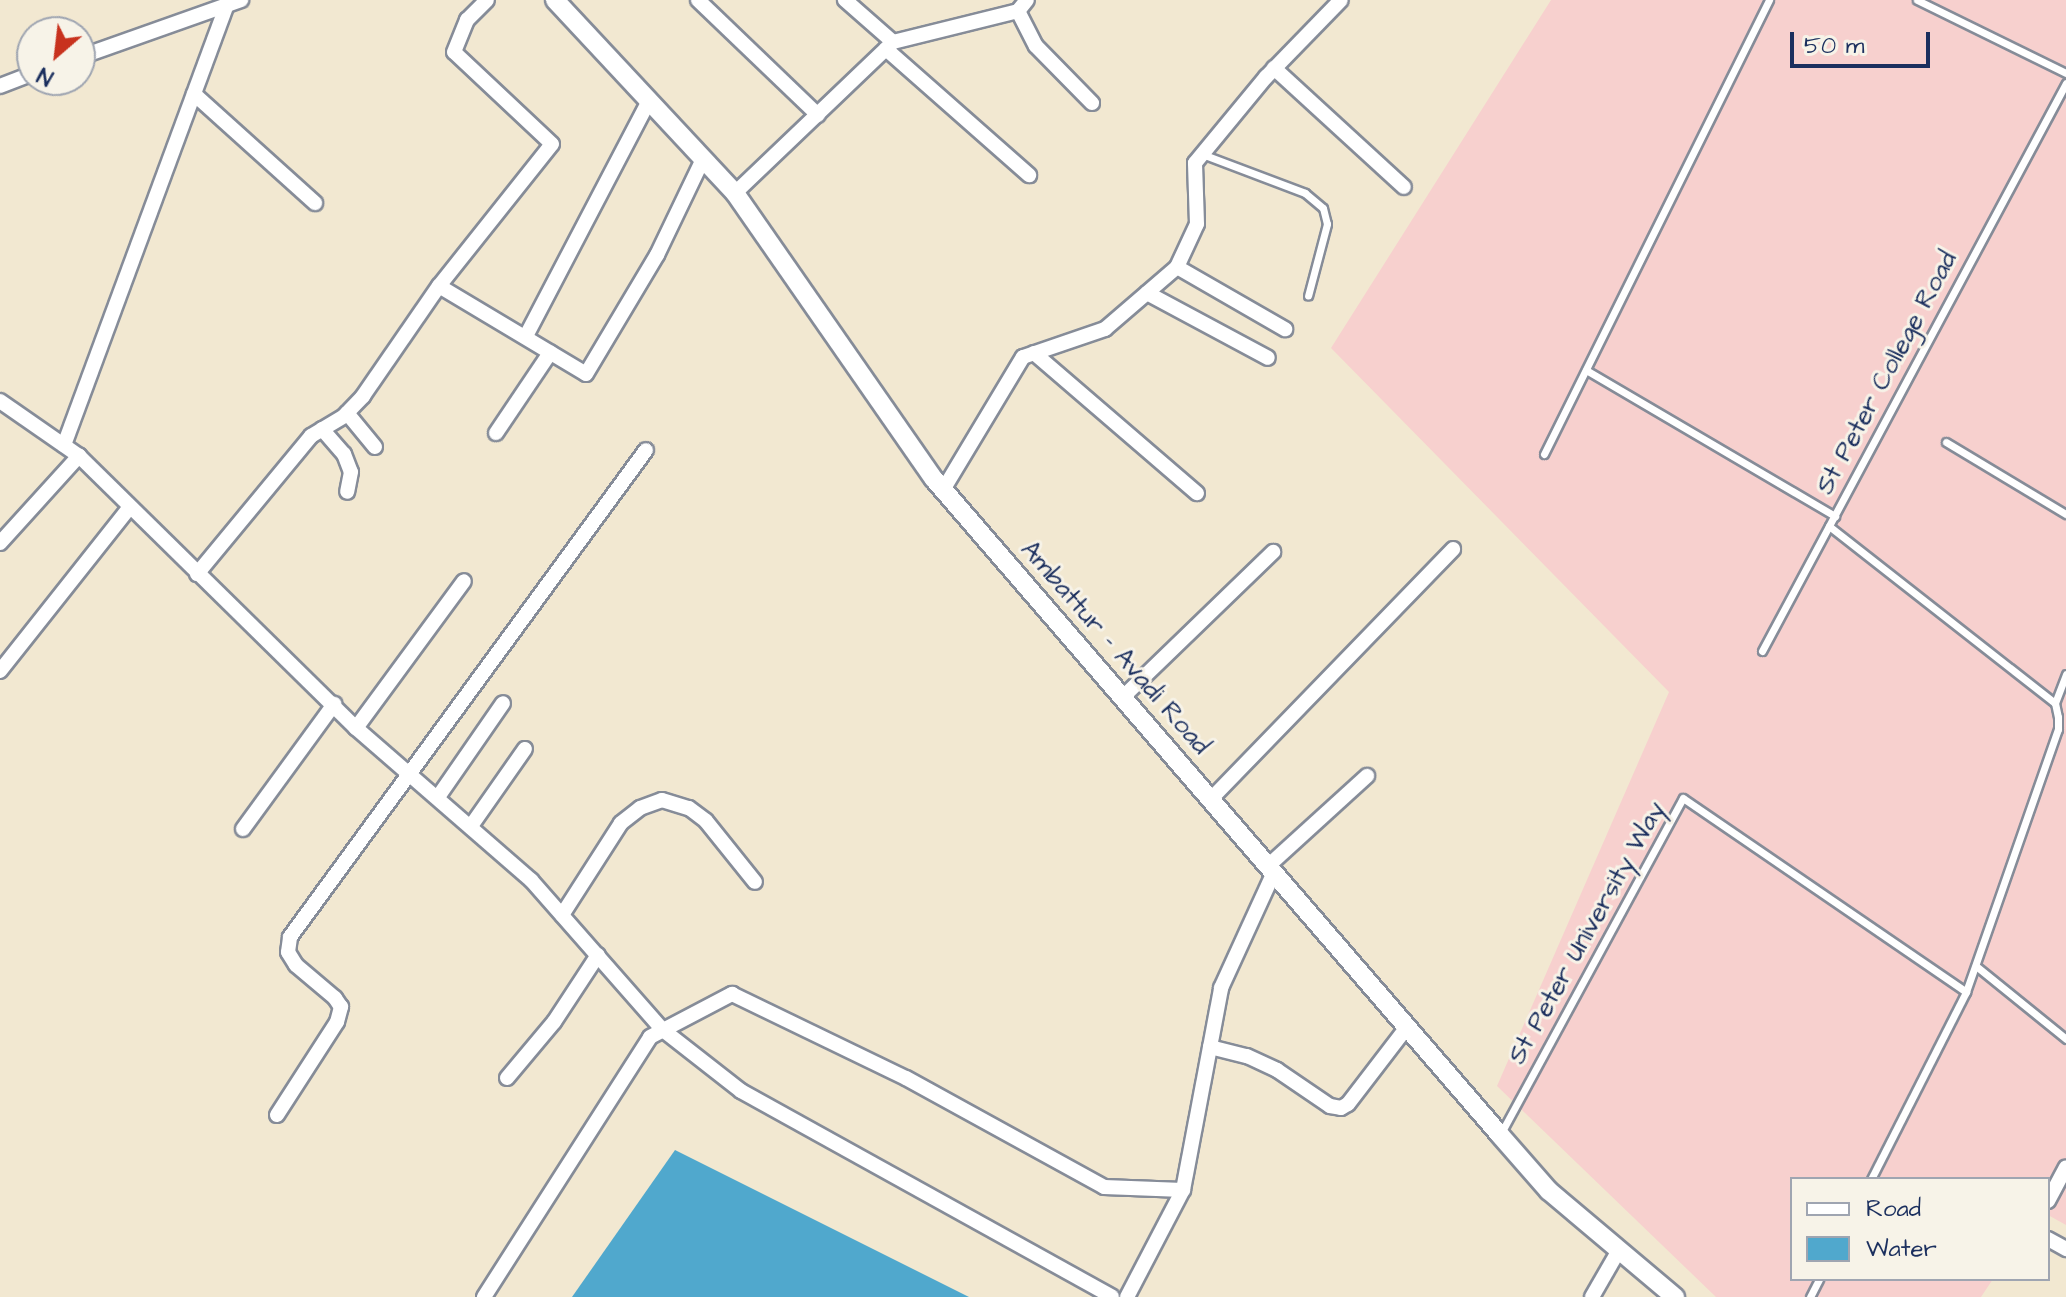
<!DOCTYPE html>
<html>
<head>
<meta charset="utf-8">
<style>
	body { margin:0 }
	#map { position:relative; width:2066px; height:1297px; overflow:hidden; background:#f2e8d1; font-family:"Architects Daughter",sans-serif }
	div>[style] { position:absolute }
	.built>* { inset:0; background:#f7d0ce }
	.water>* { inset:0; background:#50a8cd }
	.roads { filter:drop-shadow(2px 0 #868c98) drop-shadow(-2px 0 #868c98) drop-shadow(0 2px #868c98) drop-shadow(0 -2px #868c98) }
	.service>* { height:7px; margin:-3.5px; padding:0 3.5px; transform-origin:3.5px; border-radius:3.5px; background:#fff }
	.minor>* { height:14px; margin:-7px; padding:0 7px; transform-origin:7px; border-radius:7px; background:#fff }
	.tertiary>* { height:18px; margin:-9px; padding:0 9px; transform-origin:9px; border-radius:9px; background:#fff }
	span { translate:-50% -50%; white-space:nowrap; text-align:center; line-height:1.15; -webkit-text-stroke:6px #f7f3e8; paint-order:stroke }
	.street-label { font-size:26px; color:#1b2f5e }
	.legend { position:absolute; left:1790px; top:1177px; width:260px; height:104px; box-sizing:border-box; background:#f7f3e8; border:2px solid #9fa5b1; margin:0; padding:10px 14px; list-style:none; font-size:24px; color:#1b2f5e }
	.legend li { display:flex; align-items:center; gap:16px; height:40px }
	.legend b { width:40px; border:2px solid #9fa5b1 }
	.north { position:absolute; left:16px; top:16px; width:80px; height:80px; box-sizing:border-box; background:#f7f3e8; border:2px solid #9fa5b1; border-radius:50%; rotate:208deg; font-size:22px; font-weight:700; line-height:32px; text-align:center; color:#1b2f5e }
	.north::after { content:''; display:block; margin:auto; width:28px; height:36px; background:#c8321e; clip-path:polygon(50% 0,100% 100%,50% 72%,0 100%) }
	.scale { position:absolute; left:1790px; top:32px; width:140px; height:36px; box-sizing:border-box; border:4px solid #1b2f5e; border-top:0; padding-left:10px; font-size:24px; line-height:28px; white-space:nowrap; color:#1b2f5e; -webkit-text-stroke:6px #f7f3e8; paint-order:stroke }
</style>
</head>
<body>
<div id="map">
	<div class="built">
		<div style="clip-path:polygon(1551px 0,2066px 0,2066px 1225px,2048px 1215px,2048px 1179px,1792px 1179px,1792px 1279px,1993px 1279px,1981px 1297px,1716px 1297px,1497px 1086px,1669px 692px,1331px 348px)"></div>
	</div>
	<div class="water">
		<div style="clip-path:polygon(675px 1150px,969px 1297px,572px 1297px)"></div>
	</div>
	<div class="roads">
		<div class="service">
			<div style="left:1917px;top:0;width:166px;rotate:26.1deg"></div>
			<div style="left:1202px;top:154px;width:110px;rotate:20.7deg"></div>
			<div style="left:1305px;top:193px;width:23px;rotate:40deg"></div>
			<div style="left:1323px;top:208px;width:16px;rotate:76deg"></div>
			<div style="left:1327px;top:224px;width:74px;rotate:104.8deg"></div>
			<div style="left:1586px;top:370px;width:289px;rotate:30.4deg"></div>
			<div style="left:1946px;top:442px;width:140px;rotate:31deg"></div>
			<div style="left:1544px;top:454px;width:507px;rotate:-63.64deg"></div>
			<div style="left:1829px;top:526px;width:287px;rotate:38.1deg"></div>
			<div style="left:2055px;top:703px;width:14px;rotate:78deg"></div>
			<div style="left:2058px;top:717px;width:12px;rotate:90deg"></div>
			<div style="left:2058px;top:729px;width:279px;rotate:109.3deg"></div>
			<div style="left:1966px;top:992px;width:210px;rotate:116.9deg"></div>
			<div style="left:1762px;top:651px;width:644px;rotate:-61.84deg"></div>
			<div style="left:2055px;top:703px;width:31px;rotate:-69deg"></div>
			<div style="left:1976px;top:966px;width:116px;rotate:39deg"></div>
			<div style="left:1501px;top:1133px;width:381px;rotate:-61.5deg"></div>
			<div style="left:1683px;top:798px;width:343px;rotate:34.4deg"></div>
			<div style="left:1810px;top:1297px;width:20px;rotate:-63deg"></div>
		</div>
		<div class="minor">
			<div style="left:698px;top:0;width:166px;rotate:43.8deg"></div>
			<div style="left:1018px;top:11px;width:39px;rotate:63deg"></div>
			<div style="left:1036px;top:46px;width:80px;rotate:45.5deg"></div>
			<div style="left:893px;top:42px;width:129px;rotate:-13.9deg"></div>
			<div style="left:1018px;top:11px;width:14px;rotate:-51deg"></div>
			<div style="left:886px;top:49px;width:191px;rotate:41.4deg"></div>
			<div style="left:80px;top:57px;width:171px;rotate:-19.5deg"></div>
			<div style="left:1274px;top:68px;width:176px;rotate:42.5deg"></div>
			<div style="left:0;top:86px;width:34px;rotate:-21deg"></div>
			<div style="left:194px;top:94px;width:163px;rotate:42deg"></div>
			<div style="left:735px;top:193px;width:219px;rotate:-43.7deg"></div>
			<div style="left:893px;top:42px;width:64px;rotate:-138.8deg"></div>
			<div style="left:1177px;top:267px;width:125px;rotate:29.9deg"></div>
			<div style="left:439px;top:286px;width:171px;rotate:30.9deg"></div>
			<div style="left:586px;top:374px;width:139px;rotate:-59.2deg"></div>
			<div style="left:657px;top:255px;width:106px;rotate:-64.4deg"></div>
			<div style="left:1147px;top:293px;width:137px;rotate:28.2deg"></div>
			<div style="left:526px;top:336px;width:265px;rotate:-62.4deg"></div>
			<div style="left:1034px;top:353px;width:215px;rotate:40.7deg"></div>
			<div style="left:0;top:401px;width:96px;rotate:34.8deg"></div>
			<div style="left:79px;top:456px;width:388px;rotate:44.5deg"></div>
			<div style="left:356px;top:728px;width:232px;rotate:41deg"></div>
			<div style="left:531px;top:880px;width:200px;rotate:48.7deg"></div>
			<div style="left:663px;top:1030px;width:99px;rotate:38deg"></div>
			<div style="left:741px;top:1091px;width:424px;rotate:29deg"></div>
			<div style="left:347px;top:413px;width:44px;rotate:50.5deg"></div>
			<div style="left:322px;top:429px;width:33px;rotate:49deg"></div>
			<div style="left:344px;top:454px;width:19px;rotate:69deg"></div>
			<div style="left:351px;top:472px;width:20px;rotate:101deg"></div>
			<div style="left:496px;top:433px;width:97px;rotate:-56deg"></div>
			<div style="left:64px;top:445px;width:469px;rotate:-69.7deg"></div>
			<div style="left:943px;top:490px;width:155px;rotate:-59deg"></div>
			<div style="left:1023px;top:357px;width:87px;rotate:-18.9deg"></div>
			<div style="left:1105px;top:329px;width:95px;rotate:-40.7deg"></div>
			<div style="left:1177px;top:267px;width:47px;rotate:-65.1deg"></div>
			<div style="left:1197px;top:224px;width:61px;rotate:-91.9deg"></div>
			<div style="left:1195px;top:163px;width:112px;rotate:-50.5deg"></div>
			<div style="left:1266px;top:77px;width:107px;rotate:-45.8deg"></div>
			<div style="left:0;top:543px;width:118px;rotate:-47.8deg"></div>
			<div style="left:197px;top:574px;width:179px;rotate:-50.4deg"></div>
			<div style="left:311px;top:436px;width:39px;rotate:-31deg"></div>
			<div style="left:344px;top:416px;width:28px;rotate:-46deg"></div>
			<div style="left:363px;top:396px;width:134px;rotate:-55.4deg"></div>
			<div style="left:439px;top:286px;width:181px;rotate:-51.5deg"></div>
			<div style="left:552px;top:144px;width:134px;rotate:-136.8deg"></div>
			<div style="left:454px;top:52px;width:35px;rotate:-68deg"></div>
			<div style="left:467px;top:20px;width:28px;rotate:-45deg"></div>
			<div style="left:0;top:671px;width:209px;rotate:-51.6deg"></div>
			<div style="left:1123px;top:697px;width:209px;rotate:-44deg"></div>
			<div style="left:356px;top:728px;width:182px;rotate:-53.7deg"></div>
			<div style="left:438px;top:797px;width:114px;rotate:-55.3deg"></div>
			<div style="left:1211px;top:799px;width:348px;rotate:-45.9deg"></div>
			<div style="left:471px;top:826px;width:94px;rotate:-55deg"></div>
			<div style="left:243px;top:829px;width:155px;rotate:-53.9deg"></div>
			<div style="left:1268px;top:866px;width:134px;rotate:-42.3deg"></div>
			<div style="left:562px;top:915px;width:109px;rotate:-57.3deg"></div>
			<div style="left:621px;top:823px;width:24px;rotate:-38deg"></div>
			<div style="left:640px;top:808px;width:23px;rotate:-20deg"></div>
			<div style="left:662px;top:800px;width:28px;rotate:17deg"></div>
			<div style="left:689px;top:808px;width:21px;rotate:37deg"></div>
			<div style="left:706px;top:821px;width:78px;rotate:51.2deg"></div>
			<div style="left:1210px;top:1047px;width:38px;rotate:14deg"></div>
			<div style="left:1247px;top:1056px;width:33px;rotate:25deg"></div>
			<div style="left:1277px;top:1070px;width:64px;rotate:34.2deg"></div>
			<div style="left:1330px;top:1106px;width:11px;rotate:10deg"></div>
			<div style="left:1341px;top:1108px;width:8px;rotate:-30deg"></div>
			<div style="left:1348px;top:1104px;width:97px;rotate:-52.5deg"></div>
			<div style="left:507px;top:1078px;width:73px;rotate:-50deg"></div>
			<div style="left:554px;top:1022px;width:80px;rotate:-56.7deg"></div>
			<div style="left:277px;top:1115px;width:111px;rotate:-57.2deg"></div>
			<div style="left:337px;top:1022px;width:16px;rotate:-75deg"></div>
			<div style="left:341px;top:1007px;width:11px;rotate:-124deg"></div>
			<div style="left:335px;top:998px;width:51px;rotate:-139.8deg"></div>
			<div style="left:296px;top:965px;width:15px;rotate:-122deg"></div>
			<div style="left:288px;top:952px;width:15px;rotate:-82deg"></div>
			<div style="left:290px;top:937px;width:603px;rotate:-53.83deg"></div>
			<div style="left:2048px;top:1201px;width:38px;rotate:-62deg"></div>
			<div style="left:2048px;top:1239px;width:21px;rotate:29deg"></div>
			<div style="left:484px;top:1297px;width:308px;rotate:-57.4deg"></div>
			<div style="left:650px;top:1037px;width:93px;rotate:-27.7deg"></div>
			<div style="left:732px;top:994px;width:193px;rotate:25.8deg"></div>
			<div style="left:906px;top:1078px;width:226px;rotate:28.8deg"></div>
			<div style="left:1104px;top:1187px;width:79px;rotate:2.2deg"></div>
			<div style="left:1183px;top:1190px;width:206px;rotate:-79.3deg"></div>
			<div style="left:1221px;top:988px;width:128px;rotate:-65.4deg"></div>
			<div style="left:1127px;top:1297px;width:121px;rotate:-62.4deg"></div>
			<div style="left:1592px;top:1297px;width:54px;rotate:-60.1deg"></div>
		</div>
		<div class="tertiary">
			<div style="left:555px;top:0;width:264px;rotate:47deg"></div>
			<div style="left:735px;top:193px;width:348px;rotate:55.2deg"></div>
			<div style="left:934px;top:479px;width:866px;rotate:49.21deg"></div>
			<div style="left:1500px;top:1135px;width:74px;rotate:48.8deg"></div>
			<div style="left:1549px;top:1191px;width:165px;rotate:40.1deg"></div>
		</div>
	</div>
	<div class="street-label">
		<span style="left:1887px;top:373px;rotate:-62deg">St Peter College Road</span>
		<span style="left:1115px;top:648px;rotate:49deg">Ambattur - Avadi Road</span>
		<span style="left:1587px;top:933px;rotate:-61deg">St Peter University Way</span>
	</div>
	<ul class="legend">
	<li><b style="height:10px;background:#fff"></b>Road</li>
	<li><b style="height:22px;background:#50a8cd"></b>Water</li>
	</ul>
	<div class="north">N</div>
	<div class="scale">50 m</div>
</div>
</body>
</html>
